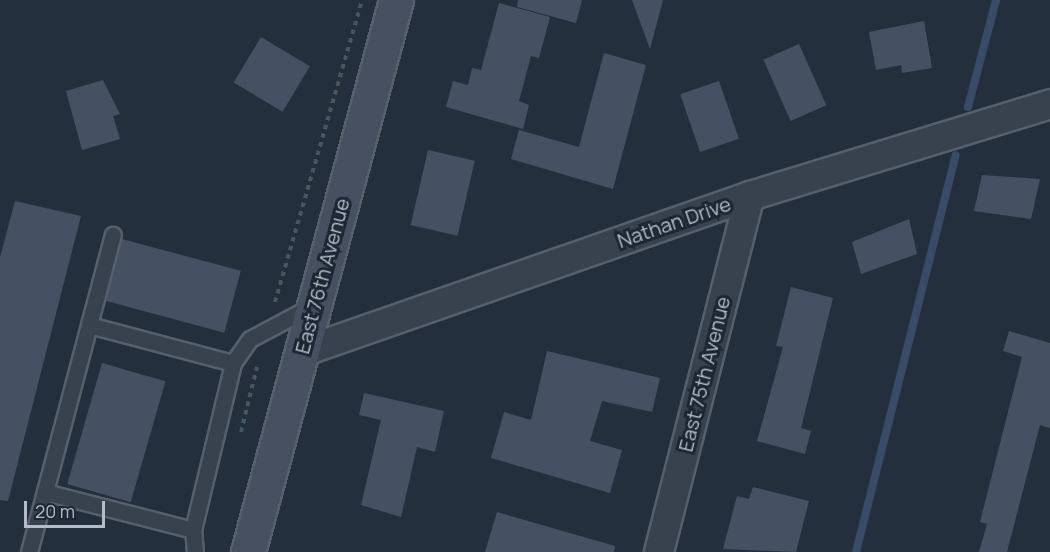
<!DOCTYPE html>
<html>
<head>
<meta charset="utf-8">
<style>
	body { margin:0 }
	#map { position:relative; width:1050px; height:552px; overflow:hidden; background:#242f3e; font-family:Manrope,sans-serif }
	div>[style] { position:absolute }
	.stream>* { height:8px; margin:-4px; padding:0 4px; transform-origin:4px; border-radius:4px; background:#394c67 }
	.building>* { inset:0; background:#455162; transform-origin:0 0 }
	.path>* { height:4px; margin-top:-2px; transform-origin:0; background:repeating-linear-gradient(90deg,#44595c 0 4.5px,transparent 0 9px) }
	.roads { filter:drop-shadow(2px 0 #565f6c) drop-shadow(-2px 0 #565f6c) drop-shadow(0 2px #565f6c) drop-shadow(0 -2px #565f6c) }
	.lane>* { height:15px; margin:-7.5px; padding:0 7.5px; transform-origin:7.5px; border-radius:7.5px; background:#38414e }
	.street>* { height:28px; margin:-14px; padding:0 14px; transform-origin:14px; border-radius:14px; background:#38414e }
	.secondary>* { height:33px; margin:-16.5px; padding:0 16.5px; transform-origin:16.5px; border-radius:16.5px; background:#465061 }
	span { translate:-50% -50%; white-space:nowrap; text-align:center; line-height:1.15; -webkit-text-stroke:6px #1d2633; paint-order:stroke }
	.street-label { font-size:20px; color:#b4bcc9 }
	.scale { position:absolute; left:24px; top:501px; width:81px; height:27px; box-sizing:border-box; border:3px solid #b4bcc9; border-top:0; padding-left:8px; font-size:18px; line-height:21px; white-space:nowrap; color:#b4bcc9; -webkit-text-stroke:4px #1d2633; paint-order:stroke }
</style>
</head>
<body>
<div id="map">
	<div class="stream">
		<div style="left:968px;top:107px;width:111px;rotate:-75.3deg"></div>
		<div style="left:856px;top:552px;width:409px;rotate:-75.9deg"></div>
	</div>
	<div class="building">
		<div style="clip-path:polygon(518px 0,582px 0,576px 23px,517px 7px)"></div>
		<div style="clip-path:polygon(632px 0,663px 0,650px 49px)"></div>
		<div style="clip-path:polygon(499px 3px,550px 17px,539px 58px,531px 56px,519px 101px,529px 105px,523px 129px,446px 107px,453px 81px,468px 85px,472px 68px,481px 70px)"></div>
		<div style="clip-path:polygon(924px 21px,932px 68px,902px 73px,901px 65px,876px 70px,869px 32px)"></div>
		<div style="left:261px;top:37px;width:57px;height:53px;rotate:31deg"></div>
		<div style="left:799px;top:44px;width:67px;height:39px;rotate:66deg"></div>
		<div style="clip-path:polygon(604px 53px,646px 65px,613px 189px,511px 159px,519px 130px,579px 147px)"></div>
		<div style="clip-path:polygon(103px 80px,120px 114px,113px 116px,120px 139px,82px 150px,66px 91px)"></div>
		<div style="left:719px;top:81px;width:61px;height:41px;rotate:71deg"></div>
		<div style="left:428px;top:150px;width:48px;height:77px;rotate:13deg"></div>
		<div style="clip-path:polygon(982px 175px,1040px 179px,1031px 219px,974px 211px)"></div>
		<div style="clip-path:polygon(15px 201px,81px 216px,8px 501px,0 500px,0 257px)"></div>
		<div style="clip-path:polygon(909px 219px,917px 254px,861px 274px,852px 242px)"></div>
		<div style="left:122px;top:239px;width:123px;height:64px;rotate:15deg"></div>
		<div style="clip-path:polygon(791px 287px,833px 298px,801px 428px,811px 431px,805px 454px,757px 441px,783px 347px,776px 346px)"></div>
		<div style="clip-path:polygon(1009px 331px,1050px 343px,1050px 428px,1040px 425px,1007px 552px,979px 552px,987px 524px,980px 522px,1022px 357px,1003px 351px)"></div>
		<div style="clip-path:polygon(547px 351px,660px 378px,652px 412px,602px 401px,590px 441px,622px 450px,610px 493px,491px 458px,504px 412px,531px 420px)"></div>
		<div style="left:102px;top:363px;width:66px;height:126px;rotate:16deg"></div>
		<div style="clip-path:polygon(364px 393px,444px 411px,435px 452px,417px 447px,401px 517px,361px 505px,381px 420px,359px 415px)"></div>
		<div style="clip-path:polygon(753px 487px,809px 501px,796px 552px,723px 549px,737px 496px,749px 499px)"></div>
		<div style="clip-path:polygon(497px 512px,615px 546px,614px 552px,485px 552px)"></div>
	</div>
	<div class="path">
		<div style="left:275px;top:302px;width:314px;rotate:-73.9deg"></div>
		<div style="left:241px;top:432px;width:67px;rotate:-76.2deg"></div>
	</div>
	<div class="roads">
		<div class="lane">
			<div style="left:89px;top:325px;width:149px;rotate:14.8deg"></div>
			<div style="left:45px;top:492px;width:153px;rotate:14.4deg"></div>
			<div style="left:29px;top:552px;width:328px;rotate:-75.2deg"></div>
			<div style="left:195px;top:552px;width:22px;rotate:-95deg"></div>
			<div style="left:193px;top:530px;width:172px;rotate:-76.5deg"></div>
			<div style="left:233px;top:363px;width:29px;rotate:-55deg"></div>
			<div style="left:250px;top:339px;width:70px;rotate:-28deg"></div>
		</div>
		<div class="street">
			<div style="left:302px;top:352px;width:474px;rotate:-19.2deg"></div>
			<div style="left:750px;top:196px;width:314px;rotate:-17deg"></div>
			<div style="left:659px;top:552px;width:367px;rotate:-75.7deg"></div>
		</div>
		<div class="secondary">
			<div style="left:248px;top:552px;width:571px;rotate:-74.99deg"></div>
		</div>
	</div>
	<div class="street-label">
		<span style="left:674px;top:222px;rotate:-19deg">Nathan Drive</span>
		<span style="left:322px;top:276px;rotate:-75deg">East 76th Avenue</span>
		<span style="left:704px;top:374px;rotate:-76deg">East 75th Avenue</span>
	</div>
	<div class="scale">20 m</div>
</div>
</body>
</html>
